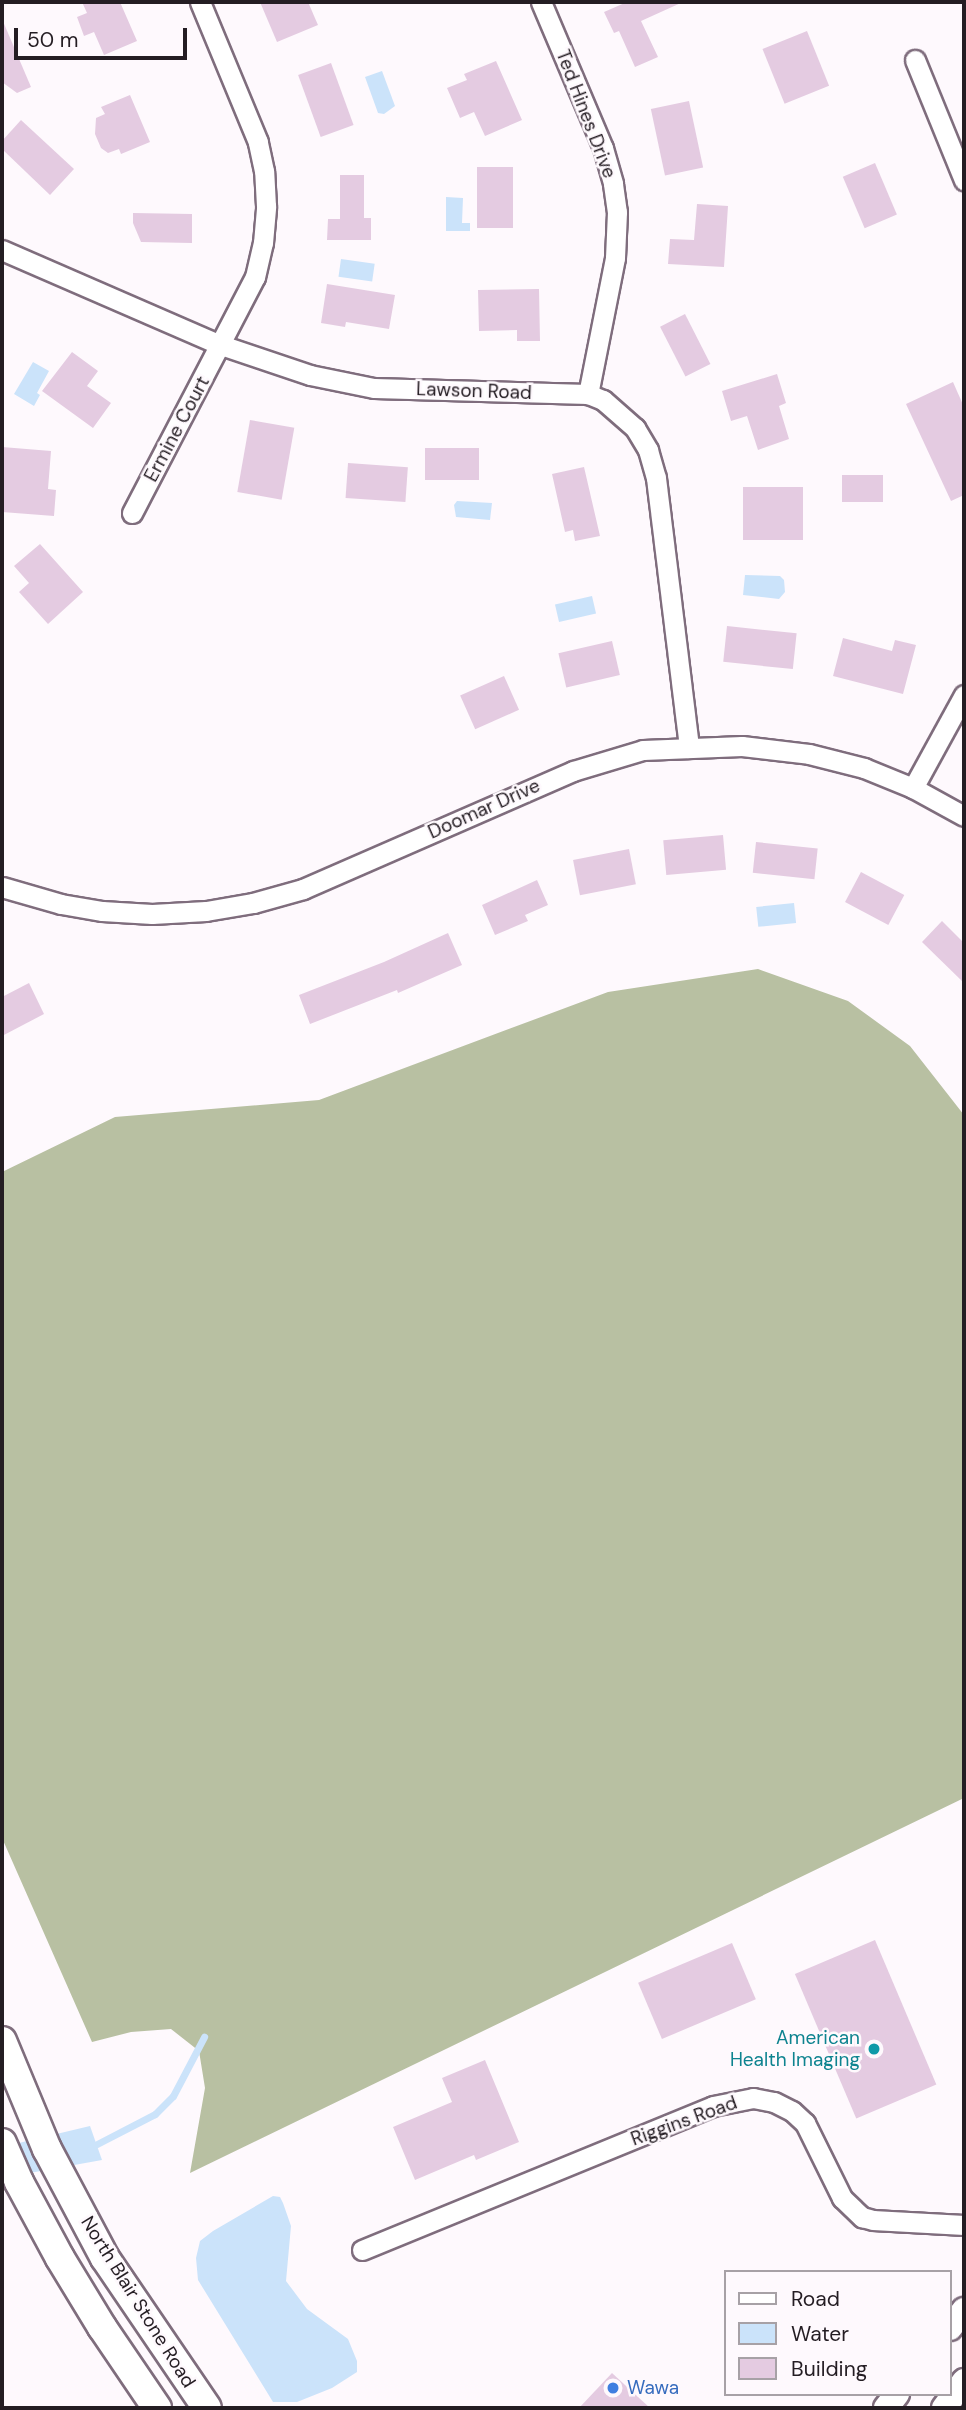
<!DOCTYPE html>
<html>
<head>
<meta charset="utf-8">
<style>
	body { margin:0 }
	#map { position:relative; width:966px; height:2410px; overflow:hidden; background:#fef9fd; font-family:"DM Sans",sans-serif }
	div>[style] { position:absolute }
	.forest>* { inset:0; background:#b8c0a2 }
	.water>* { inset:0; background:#cbe3fa; transform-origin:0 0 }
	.stream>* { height:7px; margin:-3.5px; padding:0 3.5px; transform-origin:3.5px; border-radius:3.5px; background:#cbe3fa }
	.building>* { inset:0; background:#e4cbe1; transform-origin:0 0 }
	.roads { filter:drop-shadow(2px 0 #7f6d7d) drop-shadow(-2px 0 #7f6d7d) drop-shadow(0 2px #7f6d7d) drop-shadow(0 -2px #7f6d7d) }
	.minor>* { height:19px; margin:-9.5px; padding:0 9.5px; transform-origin:9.5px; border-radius:9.5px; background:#fff }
	.tertiary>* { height:24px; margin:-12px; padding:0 12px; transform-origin:12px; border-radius:12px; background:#fff }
	.secondary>* { height:28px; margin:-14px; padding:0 14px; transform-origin:14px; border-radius:14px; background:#fff }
	.dots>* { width:19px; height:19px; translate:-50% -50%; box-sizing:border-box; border:4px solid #fef9fd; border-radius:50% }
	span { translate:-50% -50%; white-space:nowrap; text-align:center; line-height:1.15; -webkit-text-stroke:5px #fef9fd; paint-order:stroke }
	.street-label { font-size:19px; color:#241d23 }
	.culture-label { font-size:19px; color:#0d838f }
	.right { translate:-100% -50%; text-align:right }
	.shop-label { font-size:19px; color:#366cbe }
	.left { translate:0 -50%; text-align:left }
	.frame { position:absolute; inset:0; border:4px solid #241d23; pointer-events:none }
	.legend { position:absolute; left:724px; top:2270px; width:228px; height:126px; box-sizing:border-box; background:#fef9fd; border:2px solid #a7a1a6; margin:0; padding:9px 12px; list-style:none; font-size:21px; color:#241d23 }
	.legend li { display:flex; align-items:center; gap:14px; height:35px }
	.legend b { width:35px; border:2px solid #a7a1a6 }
	.scale { position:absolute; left:14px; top:28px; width:173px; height:32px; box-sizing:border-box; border:4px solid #241d23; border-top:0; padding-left:9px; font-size:21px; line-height:24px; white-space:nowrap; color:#241d23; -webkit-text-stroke:5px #fef9fd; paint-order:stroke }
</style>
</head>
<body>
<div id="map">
	<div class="forest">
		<div style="clip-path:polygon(758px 969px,848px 1001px,910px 1046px,964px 1115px,964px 1798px,190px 2173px,205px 2088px,199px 2051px,171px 2029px,131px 2032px,92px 2042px,2px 1838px,2px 1172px,115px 1117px,319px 1100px,608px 992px)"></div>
	</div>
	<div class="water">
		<div style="clip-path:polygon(382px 71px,395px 106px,384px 114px,378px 113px,365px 77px)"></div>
		<div style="clip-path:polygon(446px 197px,463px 198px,462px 223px,470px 223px,470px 231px,446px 231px)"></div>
		<div style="left:341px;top:259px;width:34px;height:18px;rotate:8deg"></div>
		<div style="clip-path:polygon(33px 362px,49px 371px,37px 393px,40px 395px,34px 406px,14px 394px)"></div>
		<div style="clip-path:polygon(457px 501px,492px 503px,490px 520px,456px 517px,454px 505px)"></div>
		<div style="clip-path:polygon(745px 575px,780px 576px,784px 580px,785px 592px,779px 599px,743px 595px)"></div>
		<div style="left:592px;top:596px;width:18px;height:38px;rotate:77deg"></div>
		<div style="left:794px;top:903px;width:20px;height:38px;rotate:84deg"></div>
		<div style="clip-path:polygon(90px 2126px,102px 2160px,2px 2178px,2px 2147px)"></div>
		<div style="clip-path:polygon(273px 2196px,280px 2197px,283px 2203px,291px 2226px,286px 2281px,307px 2309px,348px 2339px,357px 2361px,357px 2372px,332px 2388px,297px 2402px,273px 2402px,198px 2280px,196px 2258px,200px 2241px,213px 2231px)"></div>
	</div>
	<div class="stream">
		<div style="left:97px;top:2144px;width:65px;rotate:-27.3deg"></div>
		<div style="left:155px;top:2114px;width:25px;rotate:-45deg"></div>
		<div style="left:173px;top:2096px;width:67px;rotate:-62.3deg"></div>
	</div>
	<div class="building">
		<div style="clip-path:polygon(82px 2px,120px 2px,137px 41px,104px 55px,94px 32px,84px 36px,77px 17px,87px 13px)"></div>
		<div style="clip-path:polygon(260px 2px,308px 2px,318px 25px,277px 42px)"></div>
		<div style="clip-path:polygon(627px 2px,683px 2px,641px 21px,658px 57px,635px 67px,619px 31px,614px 33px,604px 12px)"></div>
		<div style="clip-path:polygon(2px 19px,31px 87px,17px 93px,2px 82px)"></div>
		<div style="left:807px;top:31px;width:59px;height:48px;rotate:68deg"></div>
		<div style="clip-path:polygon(496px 61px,522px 120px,485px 136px,474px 112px,460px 118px,447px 88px,467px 80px,464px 74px)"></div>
		<div style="left:331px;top:63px;width:66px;height:35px;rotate:70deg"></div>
		<div style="clip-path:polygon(130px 95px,150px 142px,121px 154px,119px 149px,108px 153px,101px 148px,95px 134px,96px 118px,105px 114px,101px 107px)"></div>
		<div style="left:689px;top:101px;width:68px;height:39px;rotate:78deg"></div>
		<div style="clip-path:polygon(21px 120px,74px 169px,50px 195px,2px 149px,2px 141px)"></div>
		<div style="left:875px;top:163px;width:56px;height:35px;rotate:67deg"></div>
		<div style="left:477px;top:167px;width:36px;height:61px"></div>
		<div style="clip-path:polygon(340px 175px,364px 175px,364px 218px,371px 218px,371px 240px,327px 240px,328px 219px,340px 219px)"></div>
		<div style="clip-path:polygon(697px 204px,728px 206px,724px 267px,668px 264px,670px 239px,694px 240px)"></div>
		<div style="clip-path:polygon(133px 213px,192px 214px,192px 243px,141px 242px,133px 223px)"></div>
		<div style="clip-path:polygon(327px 284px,395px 295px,389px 329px,346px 322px,345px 327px,321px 323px)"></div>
		<div style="clip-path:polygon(539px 289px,540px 341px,517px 341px,517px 330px,479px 331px,478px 290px)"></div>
		<div style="left:685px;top:314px;width:56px;height:28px;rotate:63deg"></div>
		<div style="clip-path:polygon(72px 352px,98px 371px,87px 386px,111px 403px,93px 428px,42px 391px)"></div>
		<div style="clip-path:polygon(777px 374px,786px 403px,779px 406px,789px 439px,758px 450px,747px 416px,731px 421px,722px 391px)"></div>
		<div style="clip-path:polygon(953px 382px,964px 407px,964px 495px,951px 501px,906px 404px)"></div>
		<div style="left:250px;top:420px;width:45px;height:73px;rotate:10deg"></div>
		<div style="clip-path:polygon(2px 447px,51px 451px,48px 489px,56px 490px,54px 516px,2px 512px)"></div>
		<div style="left:425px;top:448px;width:54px;height:32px"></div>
		<div style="left:348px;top:463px;width:60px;height:35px;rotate:4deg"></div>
		<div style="clip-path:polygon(584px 467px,600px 536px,575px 541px,573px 530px,565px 532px,552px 474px)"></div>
		<div style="left:883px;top:475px;width:27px;height:41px;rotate:90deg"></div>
		<div style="left:743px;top:487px;width:60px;height:53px"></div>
		<div style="clip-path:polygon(40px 544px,83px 592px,48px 624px,19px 592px,29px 583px,14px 566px)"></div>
		<div style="left:727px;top:626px;width:70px;height:36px;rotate:6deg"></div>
		<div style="clip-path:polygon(843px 638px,892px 651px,895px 640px,916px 645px,903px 694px,833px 676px)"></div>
		<div style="left:612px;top:641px;width:35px;height:55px;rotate:77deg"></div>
		<div style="left:504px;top:676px;width:37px;height:48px;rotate:66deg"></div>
		<div style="left:723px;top:835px;width:35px;height:60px;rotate:85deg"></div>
		<div style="left:756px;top:842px;width:62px;height:31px;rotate:6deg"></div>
		<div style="left:629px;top:849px;width:36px;height:57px;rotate:79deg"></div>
		<div style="left:861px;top:872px;width:49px;height:34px;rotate:28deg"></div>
		<div style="clip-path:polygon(537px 880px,548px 905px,525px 915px,528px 921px,495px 935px,482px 905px)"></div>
		<div style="clip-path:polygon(942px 921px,964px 943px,964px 983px,922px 942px)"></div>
		<div style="clip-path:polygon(448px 933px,462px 965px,398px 993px,397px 990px,310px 1024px,299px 995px,384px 962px)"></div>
		<div style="clip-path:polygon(29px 983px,44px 1014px,2px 1036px,2px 997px)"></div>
		<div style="left:875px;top:1940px;width:157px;height:87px;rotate:67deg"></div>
		<div style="left:732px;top:1943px;width:61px;height:102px;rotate:67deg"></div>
		<div style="clip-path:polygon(485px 2060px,519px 2142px,476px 2160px,474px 2155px,415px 2180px,393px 2127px,452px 2102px,442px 2078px)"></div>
		<div style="clip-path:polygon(612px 2373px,650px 2408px,579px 2408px)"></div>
	</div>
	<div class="roads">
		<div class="minor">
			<div style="left:541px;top:2px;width:159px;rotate:67deg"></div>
			<div style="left:603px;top:148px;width:37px;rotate:74deg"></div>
			<div style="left:613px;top:184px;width:28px;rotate:82deg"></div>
			<div style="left:617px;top:212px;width:46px;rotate:92.5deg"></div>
			<div style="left:615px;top:258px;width:139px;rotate:101.2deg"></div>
			<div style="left:915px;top:60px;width:130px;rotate:67.8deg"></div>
			<div style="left:2px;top:250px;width:239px;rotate:23.5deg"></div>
			<div style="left:221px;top:345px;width:94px;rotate:18.6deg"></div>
			<div style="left:310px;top:375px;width:65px;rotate:11.5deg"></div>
			<div style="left:374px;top:388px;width:214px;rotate:1.6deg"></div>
			<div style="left:588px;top:394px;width:16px;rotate:22deg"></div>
			<div style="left:603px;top:400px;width:43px;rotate:41.2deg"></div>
			<div style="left:635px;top:428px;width:26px;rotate:59deg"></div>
			<div style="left:648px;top:450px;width:29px;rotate:74deg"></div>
			<div style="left:656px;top:478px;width:272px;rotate:83deg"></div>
			<div style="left:132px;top:513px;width:266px;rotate:-62.5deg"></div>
			<div style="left:255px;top:277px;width:35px;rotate:-77deg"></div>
			<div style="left:263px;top:243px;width:37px;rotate:-85deg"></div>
			<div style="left:266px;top:206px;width:35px;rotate:-93deg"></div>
			<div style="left:264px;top:171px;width:30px;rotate:-102deg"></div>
			<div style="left:258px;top:142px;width:152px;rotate:-112.5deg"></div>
			<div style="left:913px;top:788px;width:106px;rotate:-61.3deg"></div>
			<div style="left:2px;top:887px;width:61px;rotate:16.1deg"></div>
			<div style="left:61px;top:904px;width:42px;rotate:9.7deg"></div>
			<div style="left:102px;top:911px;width:50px;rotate:3.4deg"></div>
			<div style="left:152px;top:914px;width:54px;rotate:-3.2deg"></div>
			<div style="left:206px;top:911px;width:48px;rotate:-9.7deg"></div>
			<div style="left:253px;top:903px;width:52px;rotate:-15.6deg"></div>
			<div style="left:303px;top:889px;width:295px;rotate:-23.6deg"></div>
			<div style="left:573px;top:771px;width:73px;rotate:-16.7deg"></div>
			<div style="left:643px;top:750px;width:99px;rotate:-2.3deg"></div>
			<div style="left:742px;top:746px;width:67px;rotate:6.8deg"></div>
			<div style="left:809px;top:754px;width:57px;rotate:14.3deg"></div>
			<div style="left:864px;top:768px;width:53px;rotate:22.2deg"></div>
			<div style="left:913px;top:788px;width:58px;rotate:28.8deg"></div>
			<div style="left:362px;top:2250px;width:379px;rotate:-22.3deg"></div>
			<div style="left:713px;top:2106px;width:41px;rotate:-11.3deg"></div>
			<div style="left:753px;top:2098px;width:21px;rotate:11deg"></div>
			<div style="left:774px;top:2102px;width:20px;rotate:27deg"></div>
			<div style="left:792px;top:2111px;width:18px;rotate:43deg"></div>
			<div style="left:805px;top:2123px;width:84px;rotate:63.7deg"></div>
			<div style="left:842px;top:2198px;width:28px;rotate:44deg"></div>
			<div style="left:862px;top:2217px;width:11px;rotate:15deg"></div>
			<div style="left:873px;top:2220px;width:91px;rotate:3.1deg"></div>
		</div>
		<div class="tertiary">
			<div style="left:950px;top:2328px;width:23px;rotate:-52deg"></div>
			<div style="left:886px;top:2408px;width:18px;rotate:-52deg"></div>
			<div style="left:944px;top:2408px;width:34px;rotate:-53deg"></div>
		</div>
		<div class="secondary">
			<div style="left:2px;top:2041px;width:117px;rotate:67.4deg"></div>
			<div style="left:47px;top:2149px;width:123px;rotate:62deg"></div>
			<div style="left:105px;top:2258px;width:181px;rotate:55.8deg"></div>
			<div style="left:2px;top:2143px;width:43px;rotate:66.4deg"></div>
			<div style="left:19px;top:2182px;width:86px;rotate:61.7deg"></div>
			<div style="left:60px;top:2258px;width:81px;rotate:58.7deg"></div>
			<div style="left:102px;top:2327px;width:98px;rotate:55.8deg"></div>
		</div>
	</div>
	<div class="dots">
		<div style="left:874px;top:2049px;background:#0f9aa8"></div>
		<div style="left:613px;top:2388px;background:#3f7fe0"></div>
	</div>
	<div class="street-label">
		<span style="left:586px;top:114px;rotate:69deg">Ted Hines Drive</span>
		<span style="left:474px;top:391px;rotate:2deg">Lawson Road</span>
		<span style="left:177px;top:429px;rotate:-62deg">Ermine Court</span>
		<span style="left:484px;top:809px;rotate:-24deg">Doomar Drive</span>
		<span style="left:684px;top:2121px;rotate:-20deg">Riggins Road</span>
		<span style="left:138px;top:2302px;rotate:58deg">North Blair Stone Road</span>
	</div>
	<div class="culture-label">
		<span class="right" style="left:860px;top:2049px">American<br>Health Imaging</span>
	</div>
	<div class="shop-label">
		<span class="left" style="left:627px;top:2388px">Wawa</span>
	</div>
	<div class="frame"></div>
	<ul class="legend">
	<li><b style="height:9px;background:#fff"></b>Road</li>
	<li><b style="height:19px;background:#cbe3fa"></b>Water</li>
	<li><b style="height:19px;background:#e4cbe1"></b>Building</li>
	</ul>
	<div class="scale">50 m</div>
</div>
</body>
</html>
